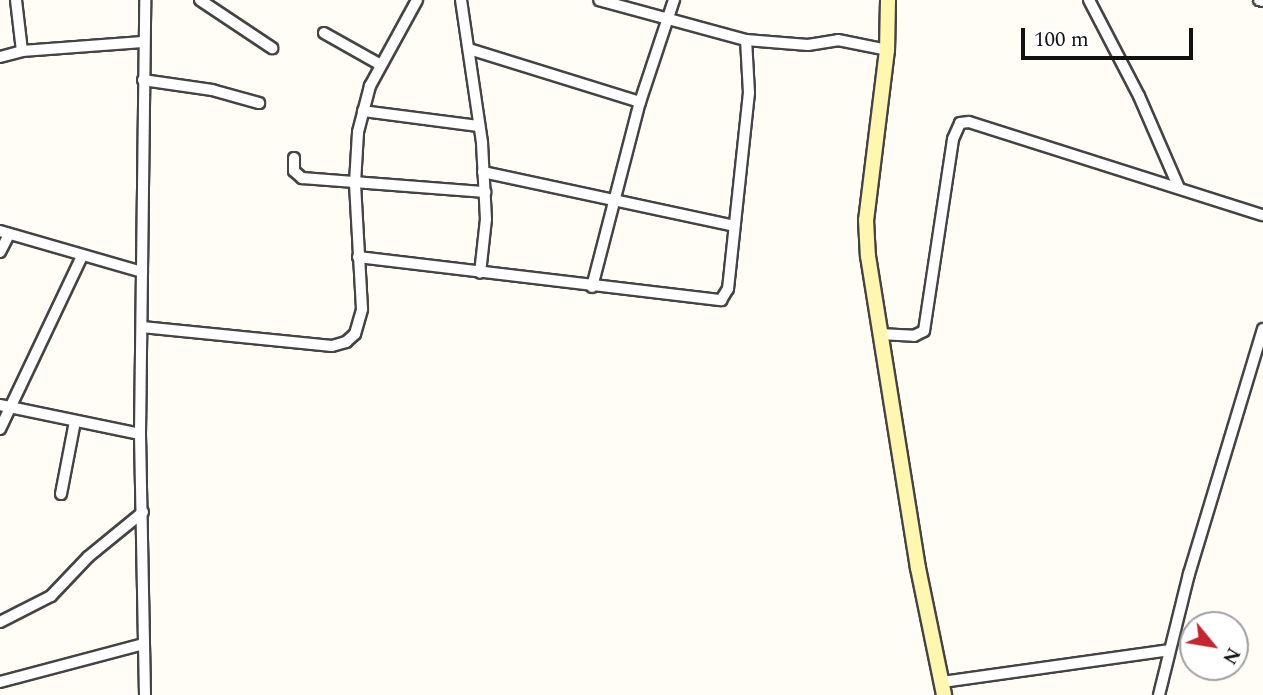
<!DOCTYPE html>
<html>
<head>
<meta charset="utf-8">
<style>
	body { margin:0 }
	#map { position:relative; width:1263px; height:695px; overflow:hidden; background:#fffdf5; font-family:Spectral,serif }
	div>[style] { position:absolute }
	.roads { filter:drop-shadow(2px 0 #444) drop-shadow(-2px 0 #444) drop-shadow(0 2px #444) drop-shadow(0 -2px #444) }
	.street>* { height:10px; margin:-5px; padding:0 5px; transform-origin:5px; border-radius:5px; background:#fff }
	.secondary>* { height:14px; margin:-7px; padding:0 7px; transform-origin:7px; border-radius:7px; background:#fff6b0 }
	span { translate:-50% -50%; white-space:nowrap; text-align:center; line-height:1.15; -webkit-text-stroke:7px #fff; paint-order:stroke }
	.north { position:absolute; left:1179px; top:611px; width:70px; height:70px; box-sizing:border-box; background:#fff; border:2px solid #a0a0a0; border-radius:50%; rotate:120deg; font-size:19px; font-weight:700; line-height:28px; text-align:center; color:#111 }
	.north::after { content:''; display:block; margin:auto; width:24px; height:32px; background:#c4262e; clip-path:polygon(50% 0,100% 100%,50% 72%,0 100%) }
	.scale { position:absolute; left:1021px; top:28px; width:172px; height:32px; box-sizing:border-box; border:4px solid #111; border-top:0; padding-left:9px; font-size:21px; line-height:24px; white-space:nowrap; color:#111; -webkit-text-stroke:5px #fff; paint-order:stroke }
</style>
</head>
<body>
<div id="map">
	<div class="roads">
		<div class="street">
			<div style="left:16px;top:0;width:51px;rotate:83.3deg"></div>
			<div style="left:200px;top:0;width:87px;rotate:33.7deg"></div>
			<div style="left:461px;top:0;width:145px;rotate:81.6deg"></div>
			<div style="left:482px;top:143px;width:76px;rotate:87deg"></div>
			<div style="left:486px;top:219px;width:54px;rotate:96.3deg"></div>
			<div style="left:1089px;top:0;width:108px;rotate:62.5deg"></div>
			<div style="left:1139px;top:96px;width:100px;rotate:66.5deg"></div>
			<div style="left:1259px;top:0;width:4px;rotate:14deg"></div>
			<div style="left:324px;top:33px;width:65px;rotate:29.3deg"></div>
			<div style="left:746px;top:40px;width:62px;rotate:4.6deg"></div>
			<div style="left:808px;top:45px;width:30px;rotate:-9deg"></div>
			<div style="left:838px;top:40px;width:50px;rotate:11.5deg"></div>
			<div style="left:469px;top:49px;width:179px;rotate:17.2deg"></div>
			<div style="left:0;top:57px;width:23px;rotate:-15deg"></div>
			<div style="left:22px;top:51px;width:121px;rotate:-4.3deg"></div>
			<div style="left:143px;top:80px;width:70px;rotate:8.2deg"></div>
			<div style="left:212px;top:90px;width:49px;rotate:15.5deg"></div>
			<div style="left:363px;top:111px;width:117px;rotate:7.4deg"></div>
			<div style="left:294px;top:158px;width:13px;rotate:90deg"></div>
			<div style="left:294px;top:171px;width:11px;rotate:41deg"></div>
			<div style="left:302px;top:178px;width:184px;rotate:4.4deg"></div>
			<div style="left:483px;top:172px;width:257px;rotate:12.1deg"></div>
			<div style="left:0;top:231px;width:148px;rotate:16.1deg"></div>
			<div style="left:0;top:252px;width:20px;rotate:-63deg"></div>
			<div style="left:358px;top:257px;width:366px;rotate:6.8deg"></div>
			<div style="left:721px;top:300px;width:13px;rotate:-58deg"></div>
			<div style="left:728px;top:289px;width:197px;rotate:-83.9deg"></div>
			<div style="left:749px;top:93px;width:53px;rotate:-93.2deg"></div>
			<div style="left:746px;top:40px;width:152px;rotate:-164.8deg"></div>
			<div style="left:592px;top:287px;width:191px;rotate:-75.5deg"></div>
			<div style="left:640px;top:102px;width:108px;rotate:-71.6deg"></div>
			<div style="left:142px;top:327px;width:191px;rotate:5.7deg"></div>
			<div style="left:332px;top:346px;width:15px;rotate:-16deg"></div>
			<div style="left:346px;top:342px;width:12px;rotate:-42deg"></div>
			<div style="left:355px;top:334px;width:26px;rotate:-74deg"></div>
			<div style="left:362px;top:309px;width:126px;rotate:-93.2deg"></div>
			<div style="left:355px;top:183px;width:51px;rotate:-86.6deg"></div>
			<div style="left:358px;top:132px;width:48px;rotate:-75.4deg"></div>
			<div style="left:370px;top:86px;width:98px;rotate:-61.3deg"></div>
			<div style="left:879px;top:334px;width:35px;rotate:3deg"></div>
			<div style="left:914px;top:336px;width:11px;rotate:-27deg"></div>
			<div style="left:924px;top:331px;width:194px;rotate:-81.4deg"></div>
			<div style="left:953px;top:139px;width:17px;rotate:-66deg"></div>
			<div style="left:960px;top:123px;width:9px;rotate:-6deg"></div>
			<div style="left:969px;top:122px;width:308px;rotate:17.6deg"></div>
			<div style="left:0;top:405px;width:143px;rotate:11.7deg"></div>
			<div style="left:0;top:429px;width:191px;rotate:-64.6deg"></div>
			<div style="left:61px;top:494px;width:74px;rotate:-79.1deg"></div>
			<div style="left:0;top:622px;width:57px;rotate:-27deg"></div>
			<div style="left:51px;top:596px;width:54px;rotate:-46.5deg"></div>
			<div style="left:88px;top:557px;width:71px;rotate:-39.3deg"></div>
			<div style="left:0;top:682px;width:149px;rotate:-14.8deg"></div>
			<div style="left:942px;top:682px;width:229px;rotate:-8deg"></div>
			<div style="left:145px;top:695px;width:261px;rotate:-91.1deg"></div>
			<div style="left:140px;top:434px;width:434px;rotate:-89.3deg"></div>
			<div style="left:1159px;top:695px;width:125px;rotate:-76.1deg"></div>
			<div style="left:1189px;top:574px;width:256px;rotate:-73.2deg"></div>
		</div>
		<div class="secondary">
			<div style="left:888px;top:0;width:50px;rotate:91.1deg"></div>
			<div style="left:887px;top:50px;width:171px;rotate:97deg"></div>
			<div style="left:866px;top:220px;width:36px;rotate:87deg"></div>
			<div style="left:868px;top:256px;width:316px;rotate:80.9deg"></div>
			<div style="left:918px;top:568px;width:130px;rotate:78.4deg"></div>
		</div>
	</div>
	<div class="north">N</div>
	<div class="scale">100 m</div>
</div>
</body>
</html>
